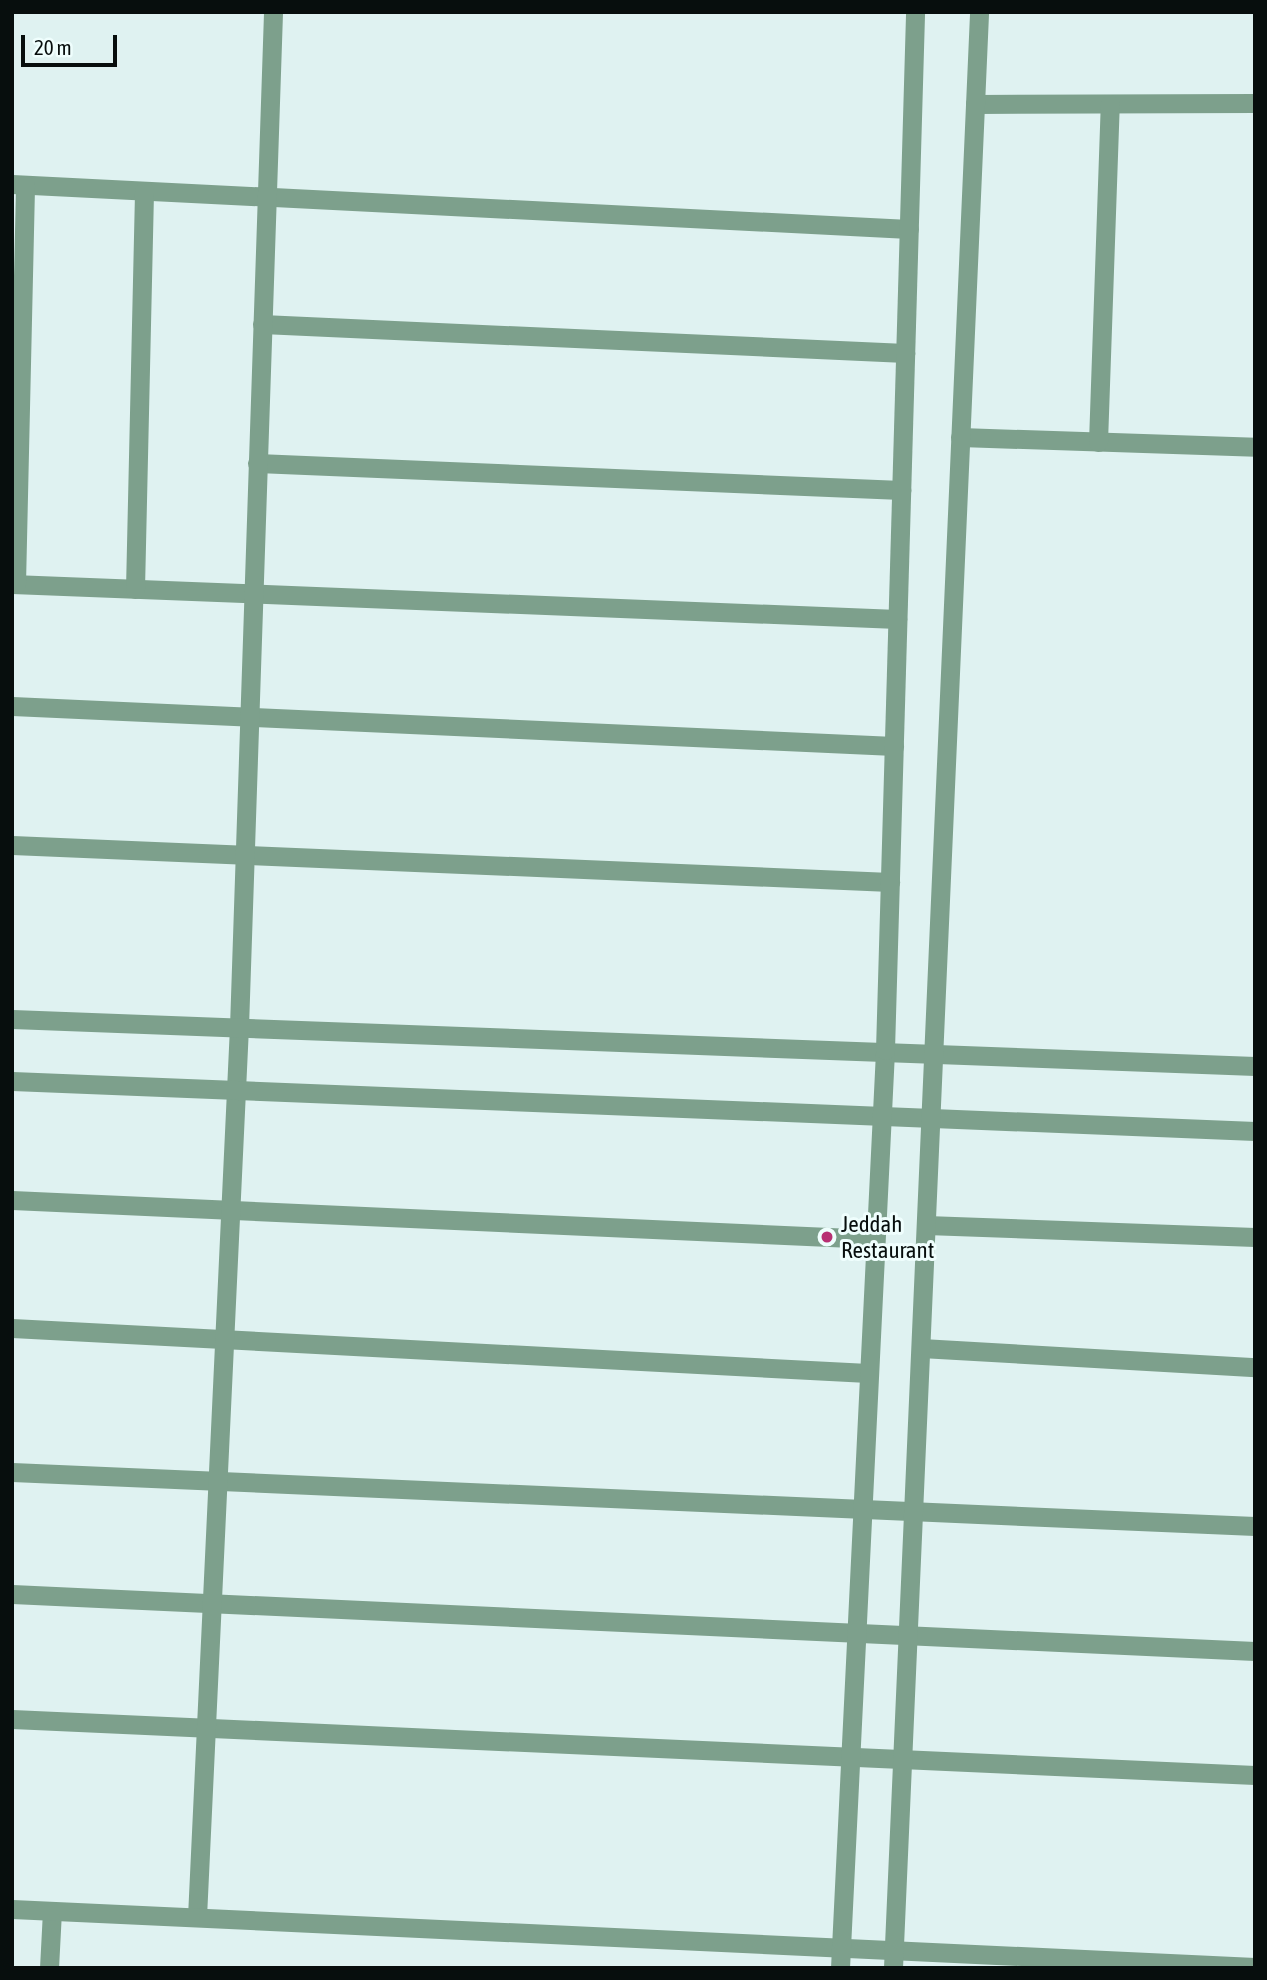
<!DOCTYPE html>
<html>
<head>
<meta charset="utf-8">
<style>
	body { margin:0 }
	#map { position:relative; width:1267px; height:1980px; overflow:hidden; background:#dff2f1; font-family:"Asap Condensed",sans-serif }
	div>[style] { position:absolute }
	.minor>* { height:19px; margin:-9.5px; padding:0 9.5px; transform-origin:9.5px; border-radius:9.5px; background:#7da08c }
	.tertiary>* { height:19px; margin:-9.5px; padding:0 9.5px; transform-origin:9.5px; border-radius:9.5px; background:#7da08c }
	.dots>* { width:19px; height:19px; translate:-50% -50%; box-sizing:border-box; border:4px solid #effefd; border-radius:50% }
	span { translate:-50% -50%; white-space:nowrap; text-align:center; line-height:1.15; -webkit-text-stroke:6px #effefd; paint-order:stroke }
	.poi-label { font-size:23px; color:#070e0d }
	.left { translate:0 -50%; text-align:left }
	.frame { position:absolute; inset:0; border:14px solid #070e0d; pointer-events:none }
	.scale { position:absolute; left:21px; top:35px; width:96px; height:32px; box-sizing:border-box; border:4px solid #070e0d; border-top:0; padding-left:9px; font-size:21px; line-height:24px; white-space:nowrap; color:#070e0d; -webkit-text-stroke:5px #effefd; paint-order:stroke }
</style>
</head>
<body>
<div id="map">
	<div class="minor">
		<div style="left:975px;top:104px;width:280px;rotate:-0.2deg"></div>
		<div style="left:12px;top:184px;width:898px;rotate:2.87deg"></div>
		<div style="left:262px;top:324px;width:644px;rotate:2.58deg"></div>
		<div style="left:960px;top:437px;width:295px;rotate:1.9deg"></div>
		<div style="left:1098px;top:442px;width:338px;rotate:-88deg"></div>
		<div style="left:257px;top:463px;width:645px;rotate:2.4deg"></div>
		<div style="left:12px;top:584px;width:886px;rotate:2.26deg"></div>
		<div style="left:16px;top:584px;width:399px;rotate:-88.7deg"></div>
		<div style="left:135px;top:589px;width:398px;rotate:-88.7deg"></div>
		<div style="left:12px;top:706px;width:883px;rotate:2.6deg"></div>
		<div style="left:12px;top:845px;width:879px;rotate:2.41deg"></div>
		<div style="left:12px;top:1200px;width:863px;rotate:2.59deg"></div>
		<div style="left:926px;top:1225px;width:329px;rotate:2.1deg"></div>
		<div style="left:12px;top:1328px;width:857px;rotate:3.01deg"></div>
		<div style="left:921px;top:1348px;width:335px;rotate:3.3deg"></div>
		<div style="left:12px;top:1472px;width:1244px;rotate:2.49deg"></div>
		<div style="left:12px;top:1594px;width:1244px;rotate:2.63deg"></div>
		<div style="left:12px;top:1719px;width:1244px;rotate:2.58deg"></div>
		<div style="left:197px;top:1917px;width:891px;rotate:-87.3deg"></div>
		<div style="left:239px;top:1027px;width:1016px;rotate:-88.08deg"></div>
		<div style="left:49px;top:1968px;width:57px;rotate:-87deg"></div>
	</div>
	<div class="tertiary">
		<div style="left:12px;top:1019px;width:1244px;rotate:2.17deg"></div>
		<div style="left:12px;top:1081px;width:1244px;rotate:2.3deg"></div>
		<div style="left:12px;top:1909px;width:1244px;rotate:2.67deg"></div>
		<div style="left:840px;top:1968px;width:919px;rotate:-87.19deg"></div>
		<div style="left:885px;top:1050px;width:1038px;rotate:-88.34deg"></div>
		<div style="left:893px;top:1968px;width:1958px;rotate:-87.48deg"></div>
	</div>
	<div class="dots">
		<div style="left:827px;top:1237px;background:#b73073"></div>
	</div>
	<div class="poi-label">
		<span class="left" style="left:841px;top:1237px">Jeddah<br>Restaurant</span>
	</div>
	<div class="frame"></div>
	<div class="scale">20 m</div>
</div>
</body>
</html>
